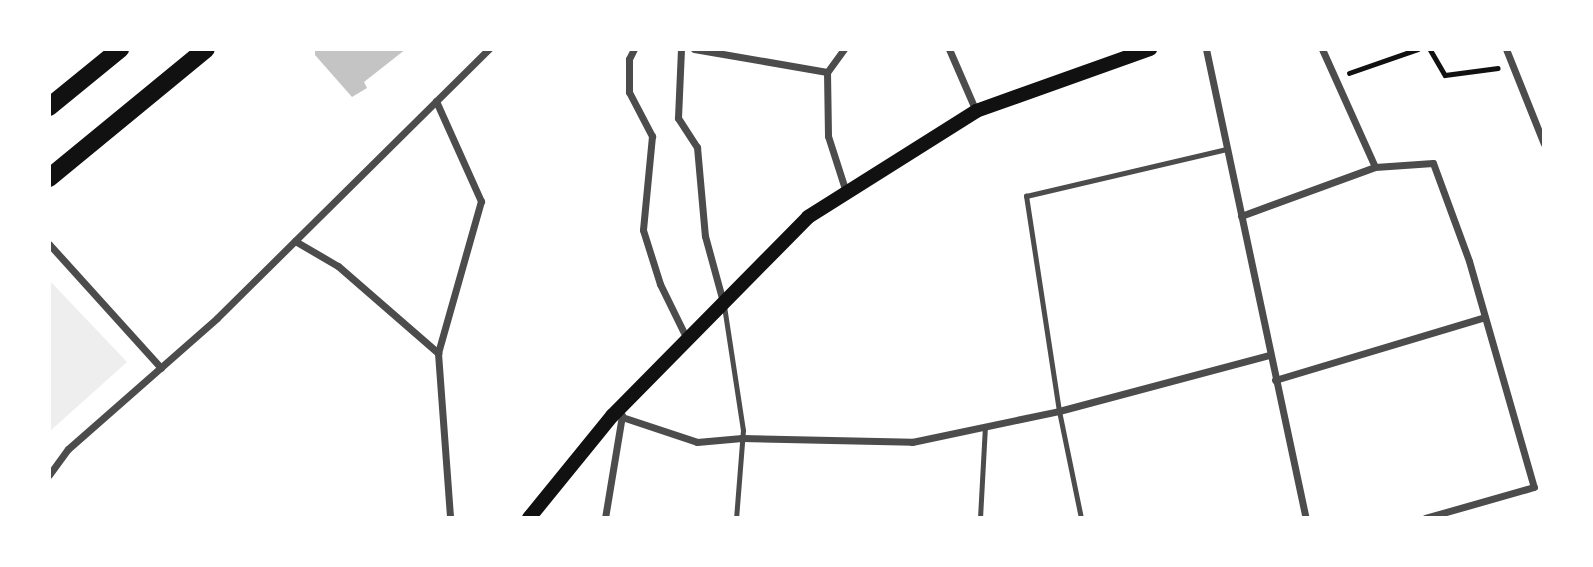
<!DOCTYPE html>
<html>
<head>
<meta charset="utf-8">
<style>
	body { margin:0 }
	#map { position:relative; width:1593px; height:567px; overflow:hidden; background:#fff; font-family:"Public Sans",sans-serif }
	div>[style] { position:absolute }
	.green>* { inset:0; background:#eee }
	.building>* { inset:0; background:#c4c4c4 }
	.path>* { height:4.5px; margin:-2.25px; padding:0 2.25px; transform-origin:2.25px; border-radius:2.25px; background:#111 }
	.service>* { height:5px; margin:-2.5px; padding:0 2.5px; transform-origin:2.5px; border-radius:2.5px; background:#4c4c4c }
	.minor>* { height:7px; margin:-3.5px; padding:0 3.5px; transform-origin:3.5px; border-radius:3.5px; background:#4c4c4c }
	.secondary>* { height:14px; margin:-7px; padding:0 7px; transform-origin:7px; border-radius:7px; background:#111 }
	.primary>* { height:18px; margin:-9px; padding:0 9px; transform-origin:9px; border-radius:9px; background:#111 }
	span { translate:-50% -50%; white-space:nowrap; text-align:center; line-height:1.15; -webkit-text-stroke:6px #fff; paint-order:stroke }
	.frame { position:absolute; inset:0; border:51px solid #fff; pointer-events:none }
</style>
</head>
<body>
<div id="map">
	<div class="green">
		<div style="clip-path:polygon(49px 280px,127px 362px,49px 432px)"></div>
	</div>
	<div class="building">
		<div style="clip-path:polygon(315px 49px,406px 49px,364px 82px,367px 88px,352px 97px,315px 55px)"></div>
	</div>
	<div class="path">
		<div style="left:1430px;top:49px;width:30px;rotate:60deg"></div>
		<div style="left:1445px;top:75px;width:53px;rotate:-7.5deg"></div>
		<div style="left:1349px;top:73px;width:73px;rotate:-19.2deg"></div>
	</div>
	<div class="service">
		<div style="left:724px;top:306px;width:125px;rotate:81.3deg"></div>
		<div style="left:743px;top:430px;width:88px;rotate:94.5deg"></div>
		<div style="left:980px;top:518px;width:92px;rotate:-86.9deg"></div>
		<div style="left:1081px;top:518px;width:109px;rotate:-101.6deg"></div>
		<div style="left:1059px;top:411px;width:218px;rotate:-98.7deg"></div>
		<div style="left:1026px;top:196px;width:206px;rotate:-13.2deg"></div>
	</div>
	<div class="minor">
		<div style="left:634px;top:49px;width:11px;rotate:117deg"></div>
		<div style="left:629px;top:59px;width:33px;rotate:90deg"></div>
		<div style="left:629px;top:92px;width:50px;rotate:62.4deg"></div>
		<div style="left:652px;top:136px;width:94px;rotate:95.5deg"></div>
		<div style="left:643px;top:230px;width:57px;rotate:72.5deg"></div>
		<div style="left:660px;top:284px;width:61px;rotate:63.9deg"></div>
		<div style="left:681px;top:49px;width:69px;rotate:92.5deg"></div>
		<div style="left:678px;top:118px;width:35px;rotate:57deg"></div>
		<div style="left:697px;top:147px;width:89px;rotate:84.9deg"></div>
		<div style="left:705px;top:236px;width:68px;rotate:74.7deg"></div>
		<div style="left:694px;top:49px;width:135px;rotate:9.8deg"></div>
		<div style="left:844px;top:49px;width:29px;rotate:126deg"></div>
		<div style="left:827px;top:72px;width:64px;rotate:89.1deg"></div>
		<div style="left:828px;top:136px;width:59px;rotate:72.2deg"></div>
		<div style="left:949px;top:49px;width:68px;rotate:66.5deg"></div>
		<div style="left:1206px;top:49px;width:480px;rotate:78deg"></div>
		<div style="left:1322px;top:49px;width:129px;rotate:65.8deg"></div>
		<div style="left:1506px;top:49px;width:102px;rotate:68.2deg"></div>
		<div style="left:436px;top:101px;width:110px;rotate:65.8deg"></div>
		<div style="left:481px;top:201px;width:158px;rotate:105.8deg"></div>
		<div style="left:438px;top:353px;width:165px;rotate:85.8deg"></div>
		<div style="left:1241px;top:216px;width:143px;rotate:-20.1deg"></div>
		<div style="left:1375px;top:167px;width:58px;rotate:-3.9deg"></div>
		<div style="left:1433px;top:163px;width:104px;rotate:69.8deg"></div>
		<div style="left:1469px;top:261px;width:235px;rotate:74deg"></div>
		<div style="left:1534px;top:487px;width:113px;rotate:164.1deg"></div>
		<div style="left:295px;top:241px;width:50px;rotate:30.2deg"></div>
		<div style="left:338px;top:266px;width:133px;rotate:41deg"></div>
		<div style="left:49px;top:244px;width:167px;rotate:47.9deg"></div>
		<div style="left:1275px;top:380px;width:219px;rotate:-16.7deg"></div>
		<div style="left:622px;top:417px;width:79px;rotate:18.4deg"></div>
		<div style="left:697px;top:442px;width:45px;rotate:-5.1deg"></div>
		<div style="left:742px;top:438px;width:170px;rotate:1.3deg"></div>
		<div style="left:912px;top:442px;width:150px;rotate:-11.9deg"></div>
		<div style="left:1059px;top:411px;width:217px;rotate:-14.9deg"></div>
		<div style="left:49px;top:475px;width:32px;rotate:-54deg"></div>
		<div style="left:68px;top:449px;width:198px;rotate:-41.3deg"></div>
		<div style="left:217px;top:318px;width:383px;rotate:-44.7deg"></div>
		<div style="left:605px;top:518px;width:104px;rotate:-80.6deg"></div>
	</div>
	<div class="secondary">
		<div style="left:529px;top:518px;width:132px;rotate:-50.9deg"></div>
		<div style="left:612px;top:416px;width:279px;rotate:-45.4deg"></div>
		<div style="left:808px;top:217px;width:199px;rotate:-32.2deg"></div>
		<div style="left:976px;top:111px;width:185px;rotate:-19.6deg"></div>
	</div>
	<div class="primary">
		<div style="left:49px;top:107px;width:92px;rotate:-39.2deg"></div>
		<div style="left:49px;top:178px;width:203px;rotate:-39.4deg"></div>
	</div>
	<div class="frame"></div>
</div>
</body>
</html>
